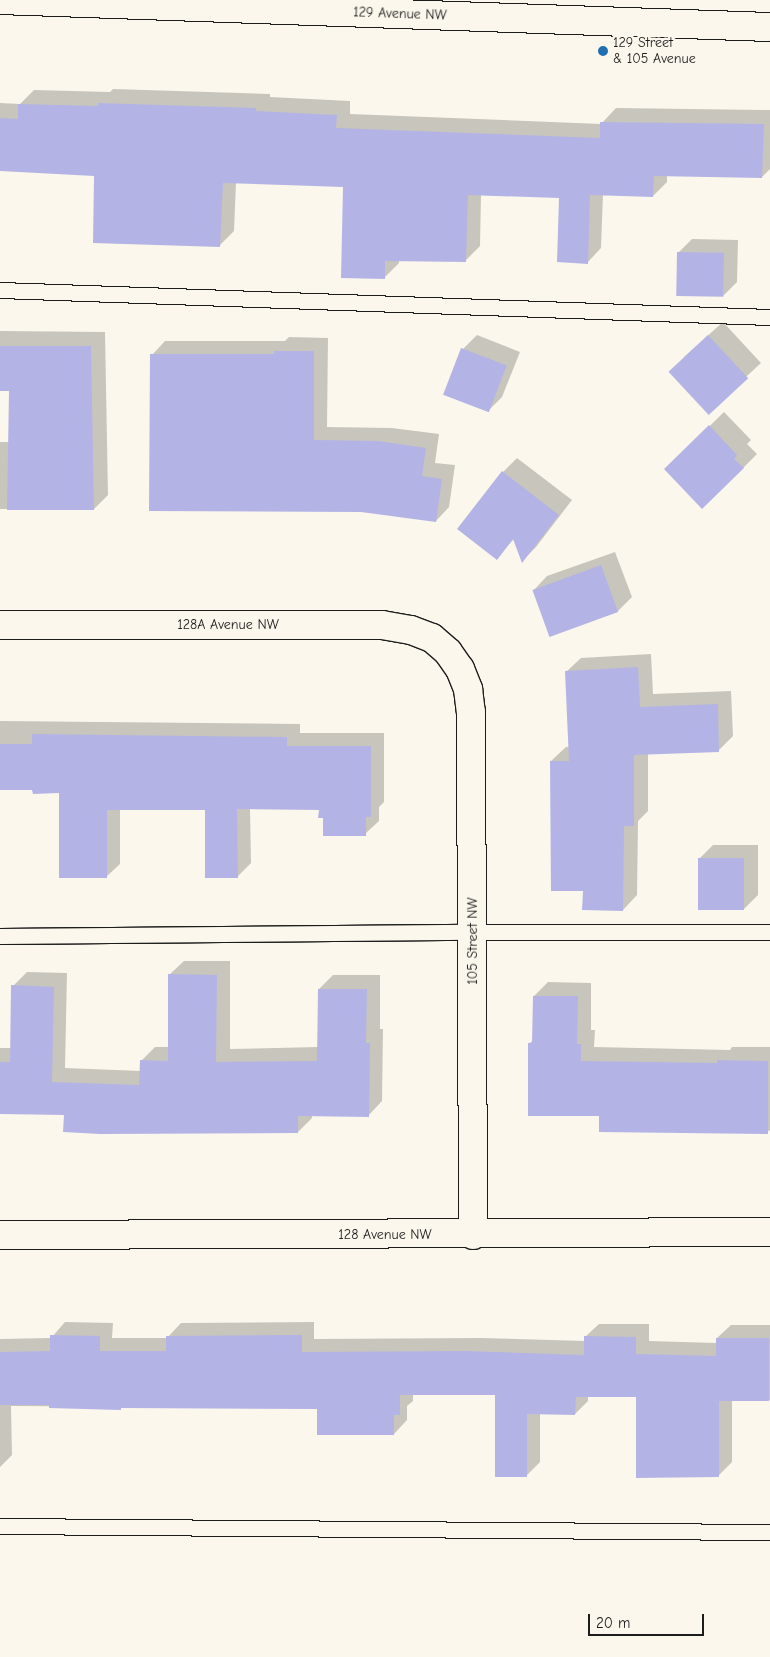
<!DOCTYPE html>
<html>
<head>
<meta charset="utf-8">
<style>
	body { margin:0 }
	#map { position:relative; width:770px; height:1657px; overflow:hidden; background:#fbf7ec; font-family:"Comic Neue",sans-serif }
	div>[style] { position:absolute }
	.shadow>* { inset:0; background:#0003 }
	.building>* { inset:0; background:#b3b4e5; transform-origin:0 0 }
	.roads { filter:drop-shadow(1px 0 #1c1c1c) drop-shadow(-1px 0 #1c1c1c) drop-shadow(0 1px #1c1c1c) drop-shadow(0 -1px #1c1c1c) }
	.lane>* { height:15px; margin:-7.5px; padding:0 7.5px; transform-origin:7.5px; border-radius:7.5px; background:#fbf7ec }
	.street>* { height:28px; margin:-14px; padding:0 14px; transform-origin:14px; border-radius:14px; background:#fbf7ec }
	.secondary>* { height:28px; margin:-14px; padding:0 14px; transform-origin:14px; border-radius:14px; background:#fbf7ec }
	.dots>* { width:14px; height:14px; translate:-50% -50%; box-sizing:border-box; border:2px solid #fbf7ec; border-radius:50% }
	span { translate:-50% -50%; white-space:nowrap; text-align:center; line-height:1.15; -webkit-text-stroke:5px #fbf7ec; paint-order:stroke }
	.street-label { font-size:14px; color:#1c1c1c }
	.poi-label { font-size:14px; color:#1c1c1c }
	.left { translate:0 -50%; text-align:left }
	.scale { position:absolute; left:588px; top:1614px; width:116px; height:22px; box-sizing:border-box; border:2px solid #1c1c1c; border-top:0; padding-left:6px; font-size:15px; line-height:18px; white-space:nowrap; color:#1c1c1c; -webkit-text-stroke:4px #fbf7ec; paint-order:stroke }
</style>
</head>
<body>
<div id="map">
	<div class="shadow">
		<div style="clip-path:polygon(113px 89px,270px 94px,270px 97px,350px 101px,350px 114px,601px 124px,616px 108px,770px 110px,770px 169px,762px 177px,667px 175px,667px 182px,653px 196px,603px 194px,601px 248px,587px 263px,561px 197px,481px 195px,480px 246px,465px 261px,399px 260px,399px 263px,385px 277px,345px 186px,236px 182px,234px 231px,219px 246px,96px 175px,0 170px,0 103px,20px 104px,34px 90px,110px 92px)"></div>
		<div style="clip-path:polygon(692px 239px,738px 240px,737px 282px,723px 296px,678px 253px)"></div>
		<div style="clip-path:polygon(723px 322px,761px 363px,708px 412px,684px 357px)"></div>
		<div style="clip-path:polygon(0 331px,105px 332px,108px 495px,94px 509px,0 509px,0 442px,9px 442px,10px 389px,0 389px)"></div>
		<div style="clip-path:polygon(477px 335px,520px 352px,502px 397px,488px 411px,463px 349px)"></div>
		<div style="clip-path:polygon(289px 337px,328px 338px,327px 427px,392px 428px,439px 434px,435px 463px,455px 465px,449px 507px,436px 521px,152px 355px,165px 341px,285px 341px)"></div>
		<div style="clip-path:polygon(724px 412px,751px 440px,747px 444px,757px 454px,743px 468px,680px 455px)"></div>
		<div style="clip-path:polygon(517px 458px,572px 500px,536px 547px,522px 561px,514px 539px,496px 558px,503px 472px)"></div>
		<div style="clip-path:polygon(615px 552px,632px 597px,618px 611px,533px 591px,547px 576px)"></div>
		<div style="clip-path:polygon(651px 654px,653px 694px,731px 691px,733px 736px,719px 750px,648px 753px,648px 811px,638px 821px,637px 895px,623px 910px,584px 890px,551px 761px,566px 747px,570px 747px,566px 672px,581px 658px)"></div>
		<div style="clip-path:polygon(0 721px,300px 724px,300px 733px,384px 733px,384px 802px,379px 807px,379px 821px,365px 834px,324px 816px,320px 809px,250px 808px,251px 863px,237px 877px,206px 809px,120px 809px,120px 864px,106px 877px,61px 792px,34px 788px,0 788px)"></div>
		<div style="clip-path:polygon(713px 845px,758px 845px,758px 895px,744px 909px,699px 859px)"></div>
		<div style="clip-path:polygon(184px 961px,230px 961px,230px 1049px,318px 1047px,319px 989px,333px 975px,380px 975px,380px 1029px,383px 1029px,382px 1101px,368px 1116px,312px 1115px,312px 1118px,298px 1132px,65px 1114px,0 1113px,0 1048px,11px 1048px,13px 986px,27px 972px,67px 973px,65px 1068px,141px 1071px,141px 1061px,155px 1047px,169px 1047px,169px 975px)"></div>
		<div style="clip-path:polygon(548px 982px,591px 983px,591px 1030px,595px 1030px,594px 1047px,730px 1050px,732px 1047px,770px 1047px,770px 1130px,767px 1132px,601px 1115px,529px 1044px,534px 1039px,534px 996px)"></div>
		<div style="clip-path:polygon(65px 1322px,113px 1323px,112px 1338px,167px 1338px,181px 1323px,314px 1322px,314px 1339px,480px 1338px,585px 1341px,585px 1337px,599px 1324px,649px 1324px,649px 1341px,717px 1343px,717px 1338px,731px 1325px,770px 1325px,770px 1400px,732px 1400px,732px 1462px,718px 1476px,638px 1396px,588px 1396px,588px 1401px,575px 1414px,540px 1413px,540px 1462px,526px 1476px,497px 1393px,413px 1393px,413px 1401px,407px 1406px,407px 1420px,394px 1434px,318px 1408px,11px 1406px,12px 1455px,0 1467px,0 1339px,51px 1338px)"></div>
	</div>
	<div class="building">
		<div style="clip-path:polygon(98px 103px,256px 108px,256px 111px,337px 115px,336px 128px,600px 138px,600px 122px,764px 124px,762px 178px,654px 176px,653px 197px,590px 195px,588px 264px,557px 262px,559px 198px,468px 195px,466px 262px,385px 261px,385px 279px,341px 278px,343px 187px,223px 183px,220px 247px,93px 243px,94px 176px,0 171px,0 118px,18px 119px,18px 104px,98px 106px)"></div>
		<div style="left:677px;top:252px;width:47px;height:44px;rotate:1deg"></div>
		<div style="left:708px;top:335px;width:59px;height:54px;rotate:47deg"></div>
		<div style="clip-path:polygon(0 346px,91px 346px,94px 510px,7px 510px,9px 391px,0 391px)"></div>
		<div style="left:461px;top:348px;width:49px;height:50px;rotate:21deg"></div>
		<div style="clip-path:polygon(274px 351px,314px 351px,314px 440px,378px 441px,426px 448px,422px 476px,442px 479px,436px 522px,361px 512px,149px 511px,150px 354px,274px 354px)"></div>
		<div style="clip-path:polygon(709px 425px,737px 455px,734px 459px,744px 468px,702px 509px,664px 469px)"></div>
		<div style="clip-path:polygon(502px 471px,559px 515px,522px 563px,513px 539px,497px 560px,457px 529px)"></div>
		<div style="left:601px;top:565px;width:50px;height:73px;rotate:70deg"></div>
		<div style="clip-path:polygon(638px 667px,640px 707px,718px 704px,719px 752px,634px 755px,634px 826px,624px 826px,623px 911px,582px 910px,583px 891px,551px 891px,550px 761px,569px 761px,565px 671px)"></div>
		<div style="clip-path:polygon(32px 734px,287px 737px,287px 746px,371px 746px,371px 817px,366px 817px,366px 836px,323px 836px,323px 818px,318px 818px,319px 810px,237px 809px,238px 878px,205px 878px,205px 810px,107px 810px,107px 878px,59px 878px,59px 793px,33px 794px,32px 790px,0 790px,0 744px,32px 744px)"></div>
		<div style="left:698px;top:858px;width:46px;height:52px"></div>
		<div style="clip-path:polygon(168px 974px,217px 975px,216px 1062px,317px 1061px,318px 989px,367px 989px,366px 1043px,370px 1043px,369px 1117px,298px 1116px,298px 1133px,100px 1134px,63px 1132px,64px 1115px,0 1114px,0 1062px,10px 1062px,11px 985px,54px 987px,52px 1082px,139px 1085px,140px 1060px,168px 1061px)"></div>
		<div style="clip-path:polygon(533px 996px,578px 996px,577px 1044px,581px 1044px,581px 1061px,717px 1063px,717px 1060px,768px 1061px,768px 1134px,599px 1132px,599px 1116px,528px 1116px,528px 1043px,532px 1043px)"></div>
		<div style="clip-path:polygon(50px 1335px,100px 1336px,100px 1351px,166px 1351px,166px 1336px,302px 1335px,302px 1352px,466px 1351px,584px 1355px,584px 1336px,636px 1337px,636px 1354px,716px 1356px,716px 1338px,769px 1338px,769px 1401px,719px 1401px,719px 1477px,636px 1478px,636px 1397px,576px 1397px,575px 1415px,527px 1414px,527px 1477px,495px 1477px,495px 1395px,400px 1395px,400px 1415px,394px 1415px,394px 1435px,317px 1435px,317px 1409px,121px 1408px,121px 1410px,49px 1408px,49px 1405px,0 1405px,0 1352px,50px 1351px)"></div>
	</div>
	<div class="roads">
		<div class="lane">
			<div style="left:0;top:290px;width:770px;rotate:2.01deg"></div>
			<div style="left:0;top:936px;width:473px;rotate:-0.5deg"></div>
			<div style="left:473px;top:932px;width:297px"></div>
			<div style="left:0;top:1526px;width:770px;rotate:0.45deg"></div>
		</div>
		<div class="street">
			<div style="left:0;top:625px;width:382px"></div>
			<div style="left:382px;top:625px;width:29px;rotate:10deg"></div>
			<div style="left:411px;top:630px;width:22px;rotate:21deg"></div>
			<div style="left:432px;top:638px;width:21px;rotate:41deg"></div>
			<div style="left:448px;top:652px;width:21px;rotate:55deg"></div>
			<div style="left:460px;top:669px;width:22px;rotate:68deg"></div>
			<div style="left:468px;top:689px;width:23px;rotate:83deg"></div>
			<div style="left:471px;top:712px;width:523px;rotate:89.78deg"></div>
			<div style="left:0;top:1235px;width:770px;rotate:-0.22deg"></div>
		</div>
		<div class="secondary">
			<div style="left:0;top:0;width:770px;rotate:2.01deg"></div>
		</div>
	</div>
	<div class="dots">
		<div style="left:603px;top:51px;background:#1f6fb2"></div>
	</div>
	<div class="street-label">
		<span style="left:400px;top:14px;rotate:2deg">129 Avenue NW</span>
		<span style="left:228px;top:625px">128A Avenue NW</span>
		<span style="left:473px;top:941px;rotate:-90deg">105 Street NW</span>
		<span style="left:385px;top:1235px">128 Avenue NW</span>
	</div>
	<div class="poi-label">
		<span class="left" style="left:613px;top:51px">129 Street<br>&amp; 105 Avenue</span>
	</div>
	<div class="scale">20 m</div>
</div>
</body>
</html>
